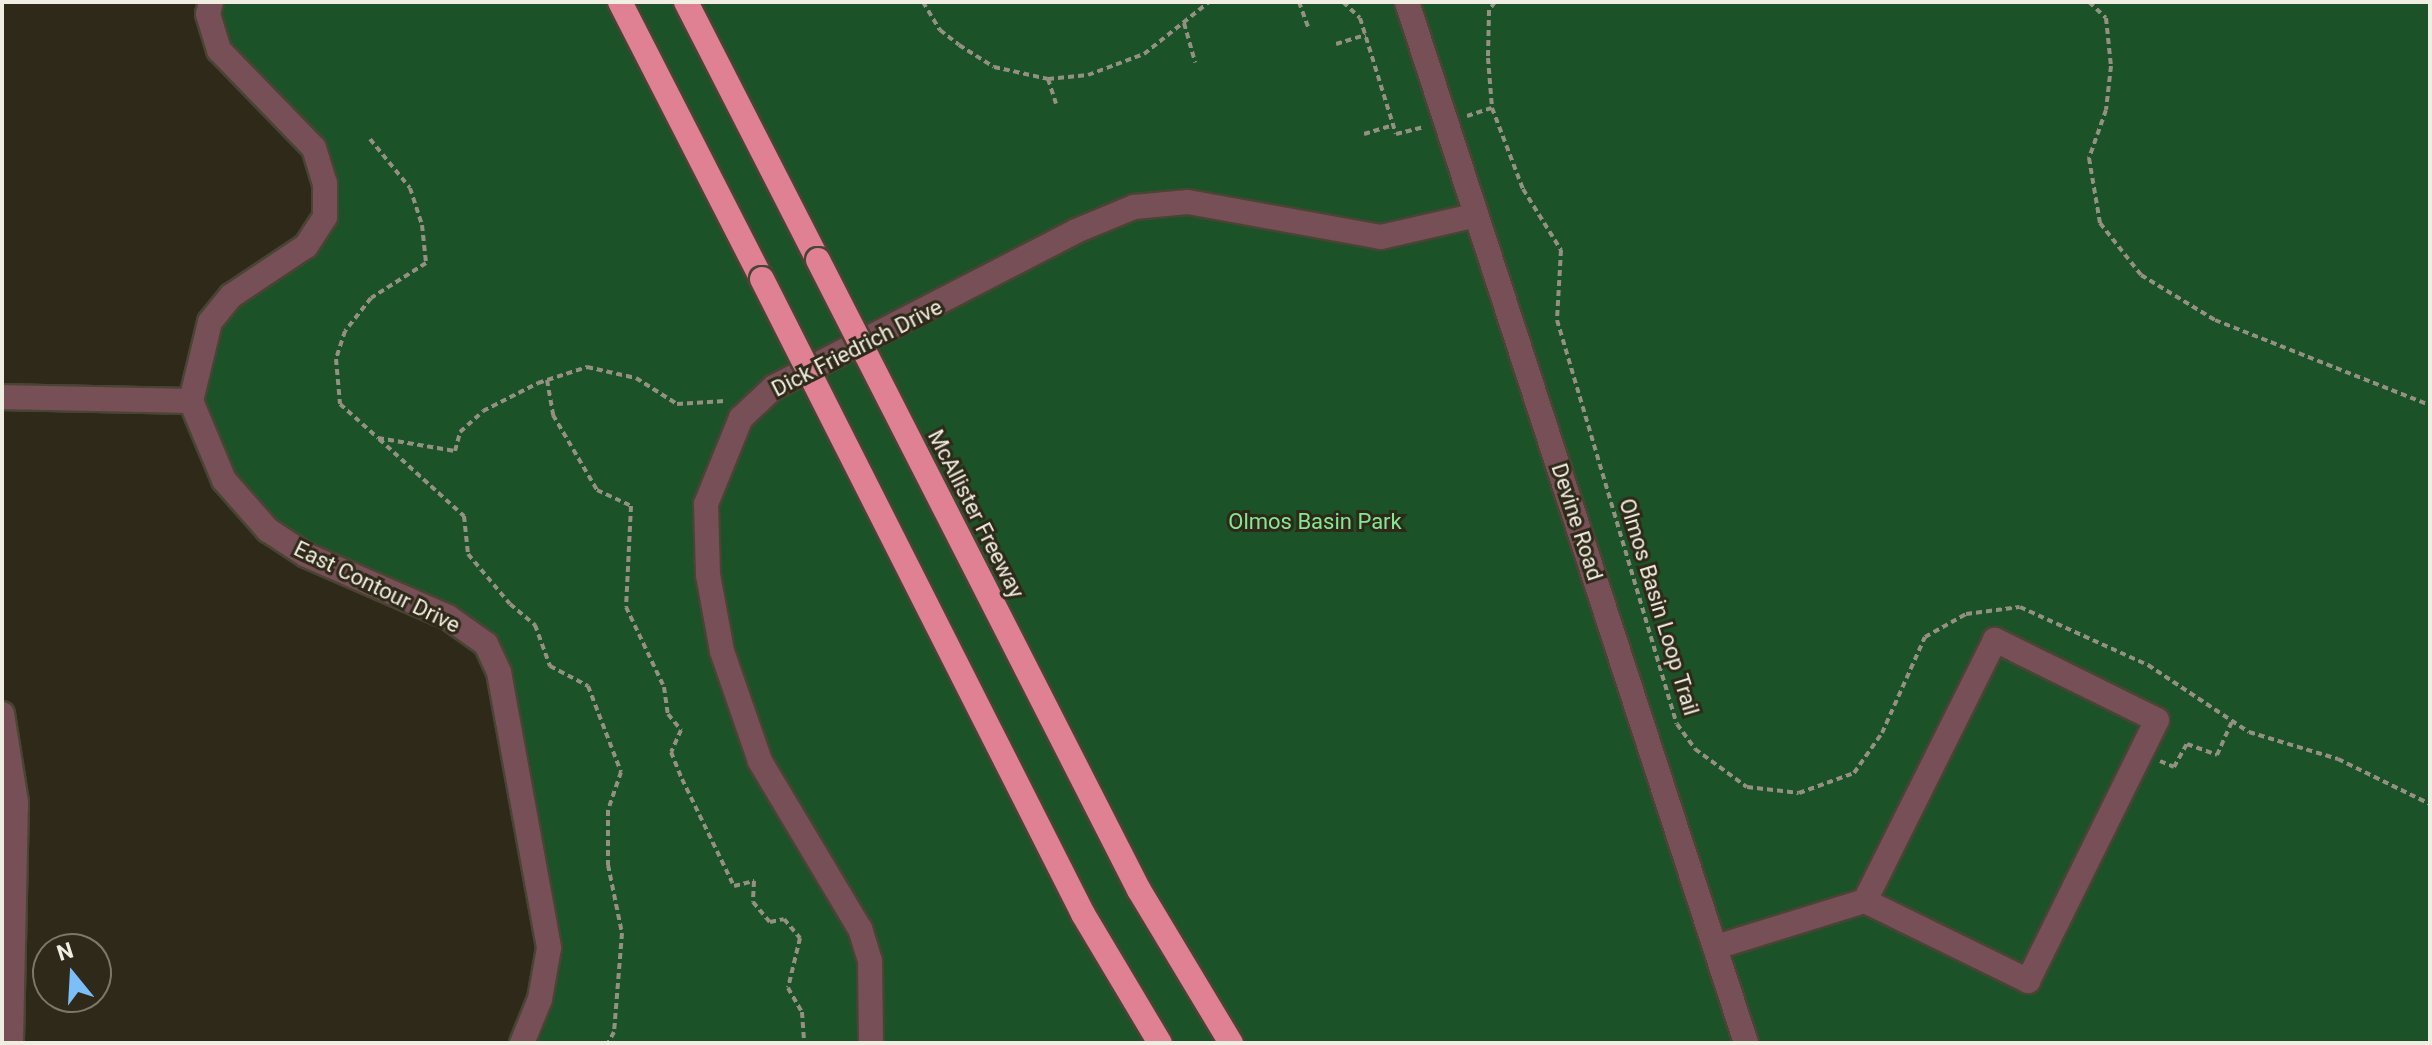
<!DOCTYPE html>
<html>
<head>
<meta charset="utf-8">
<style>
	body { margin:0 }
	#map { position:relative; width:2432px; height:1045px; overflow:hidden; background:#2e2918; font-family:Roboto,sans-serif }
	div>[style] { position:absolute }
	.green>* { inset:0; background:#1b5228 }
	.path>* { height:4px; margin-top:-2px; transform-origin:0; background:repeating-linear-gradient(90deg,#949082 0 6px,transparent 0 10px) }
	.roads { filter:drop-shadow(2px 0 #494434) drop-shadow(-2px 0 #494434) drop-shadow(0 2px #494434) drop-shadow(0 -2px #494434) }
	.minor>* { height:24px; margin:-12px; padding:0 12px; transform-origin:12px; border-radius:12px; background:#765056 }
	.highway>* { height:24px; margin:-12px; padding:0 12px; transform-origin:12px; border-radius:12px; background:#df8192 }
	.bridges { filter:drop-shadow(2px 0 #494434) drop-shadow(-2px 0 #494434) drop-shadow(0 2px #494434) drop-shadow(0 -2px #494434) }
	.highway-bridge>* { height:24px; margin:-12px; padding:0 12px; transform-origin:12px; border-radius:12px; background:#df8192 }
	span { translate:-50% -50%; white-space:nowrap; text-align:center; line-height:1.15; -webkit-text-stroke:6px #2e2918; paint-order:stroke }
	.street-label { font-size:22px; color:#f0ede2 }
	.park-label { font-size:22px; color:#84e795 }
	.frame { position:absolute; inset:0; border:4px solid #f0ede2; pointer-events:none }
	.north { position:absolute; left:32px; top:933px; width:80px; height:80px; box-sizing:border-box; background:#2e2918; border:2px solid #7c7769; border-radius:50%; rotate:342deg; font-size:22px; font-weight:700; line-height:32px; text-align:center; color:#f0ede2 }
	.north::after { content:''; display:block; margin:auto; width:28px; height:36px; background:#7bbef8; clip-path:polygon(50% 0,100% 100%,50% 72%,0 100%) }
</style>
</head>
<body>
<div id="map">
	<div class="green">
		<div style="clip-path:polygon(220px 2px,2430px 2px,2430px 1043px,536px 1043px,543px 1031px,556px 931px,529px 756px,507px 667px,488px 630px,343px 561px,257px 510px,219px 459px,201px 402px,215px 326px,335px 217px,337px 179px,316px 130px,230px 47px,218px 16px)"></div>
	</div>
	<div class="path">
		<div style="left:923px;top:2px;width:33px;rotate:59deg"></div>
		<div style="left:940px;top:30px;width:24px;rotate:38deg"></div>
		<div style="left:959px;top:45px;width:41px;rotate:32.2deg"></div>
		<div style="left:994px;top:67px;width:55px;rotate:12.5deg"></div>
		<div style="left:1048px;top:79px;width:40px;rotate:-5.7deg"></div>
		<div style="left:1088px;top:75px;width:60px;rotate:-20.6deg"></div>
		<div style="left:1144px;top:54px;width:83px;rotate:-38.7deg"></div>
		<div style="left:1299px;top:2px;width:27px;rotate:70deg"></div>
		<div style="left:1343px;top:2px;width:23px;rotate:43deg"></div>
		<div style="left:1360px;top:18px;width:121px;rotate:72.8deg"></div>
		<div style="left:1396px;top:134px;width:29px;rotate:-14deg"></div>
		<div style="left:1495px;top:2px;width:10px;rotate:127deg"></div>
		<div style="left:1489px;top:10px;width:48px;rotate:91.2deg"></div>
		<div style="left:1488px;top:58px;width:50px;rotate:85.4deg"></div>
		<div style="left:1492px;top:108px;width:87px;rotate:69.1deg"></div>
		<div style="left:1523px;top:189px;width:72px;rotate:58.1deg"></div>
		<div style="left:1561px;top:250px;width:70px;rotate:93.3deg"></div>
		<div style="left:1557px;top:320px;width:421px;rotate:73.5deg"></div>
		<div style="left:1677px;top:724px;width:31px;rotate:54deg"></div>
		<div style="left:1695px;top:749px;width:64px;rotate:36.2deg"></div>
		<div style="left:1747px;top:787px;width:52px;rotate:6.6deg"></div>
		<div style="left:1799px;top:793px;width:59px;rotate:-20deg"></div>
		<div style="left:1854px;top:773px;width:49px;rotate:-55deg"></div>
		<div style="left:1882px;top:733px;width:105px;rotate:-65.9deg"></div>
		<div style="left:1925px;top:637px;width:47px;rotate:-29.3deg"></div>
		<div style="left:1966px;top:614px;width:54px;rotate:-7.4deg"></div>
		<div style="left:2020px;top:607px;width:141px;rotate:24.4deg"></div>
		<div style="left:2148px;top:665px;width:121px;rotate:33.6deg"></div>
		<div style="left:2249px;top:732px;width:93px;rotate:16.9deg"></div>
		<div style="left:2338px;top:759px;width:102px;rotate:26.1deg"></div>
		<div style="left:2089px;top:2px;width:23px;rotate:43deg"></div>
		<div style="left:2106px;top:18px;width:48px;rotate:84.1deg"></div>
		<div style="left:2111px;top:66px;width:44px;rotate:96.5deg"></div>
		<div style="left:2106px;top:110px;width:51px;rotate:109.5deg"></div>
		<div style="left:2089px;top:158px;width:66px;rotate:80.4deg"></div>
		<div style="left:2100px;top:223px;width:66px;rotate:51.7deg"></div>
		<div style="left:2141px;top:275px;width:87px;rotate:31.3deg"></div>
		<div style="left:2215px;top:320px;width:231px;rotate:21.6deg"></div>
		<div style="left:1184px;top:23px;width:41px;rotate:74.2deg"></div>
		<div style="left:1336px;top:44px;width:31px;rotate:-17deg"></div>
		<div style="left:1048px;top:79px;width:26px;rotate:72deg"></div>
		<div style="left:1467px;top:116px;width:26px;rotate:-18deg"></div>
		<div style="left:1364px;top:134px;width:30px;rotate:-17deg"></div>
		<div style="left:370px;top:139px;width:63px;rotate:50.8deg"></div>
		<div style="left:410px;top:188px;width:39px;rotate:72deg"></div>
		<div style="left:422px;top:225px;width:38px;rotate:84deg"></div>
		<div style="left:426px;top:263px;width:65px;rotate:147.5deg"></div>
		<div style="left:371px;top:298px;width:42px;rotate:128.2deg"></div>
		<div style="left:345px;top:331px;width:29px;rotate:108deg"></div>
		<div style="left:336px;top:359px;width:45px;rotate:84.9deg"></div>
		<div style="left:340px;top:404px;width:51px;rotate:41.8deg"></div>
		<div style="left:378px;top:438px;width:78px;rotate:9.6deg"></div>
		<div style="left:455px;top:451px;width:20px;rotate:-75deg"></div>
		<div style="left:460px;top:432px;width:31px;rotate:-42deg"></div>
		<div style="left:483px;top:411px;width:62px;rotate:-27deg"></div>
		<div style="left:538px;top:383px;width:52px;rotate:-18.1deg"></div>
		<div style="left:587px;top:367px;width:50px;rotate:12.7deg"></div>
		<div style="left:636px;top:378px;width:49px;rotate:32.4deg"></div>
		<div style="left:677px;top:404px;width:48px;rotate:-3.6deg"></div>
		<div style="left:547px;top:380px;width:36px;rotate:80deg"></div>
		<div style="left:553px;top:415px;width:87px;rotate:59.6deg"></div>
		<div style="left:597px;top:490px;width:38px;rotate:25deg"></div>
		<div style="left:631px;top:506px;width:101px;rotate:92.8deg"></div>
		<div style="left:626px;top:607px;width:89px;rotate:64.6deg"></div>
		<div style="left:664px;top:687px;width:27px;rotate:82deg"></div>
		<div style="left:668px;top:714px;width:21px;rotate:51deg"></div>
		<div style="left:681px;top:730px;width:24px;rotate:114deg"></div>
		<div style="left:671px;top:752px;width:29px;rotate:68deg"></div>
		<div style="left:682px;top:779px;width:119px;rotate:64.1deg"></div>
		<div style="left:734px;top:886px;width:21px;rotate:-14deg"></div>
		<div style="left:754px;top:881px;width:21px;rotate:93deg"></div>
		<div style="left:753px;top:902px;width:26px;rotate:50deg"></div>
		<div style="left:770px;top:922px;width:14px;rotate:-12deg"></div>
		<div style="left:784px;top:919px;width:25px;rotate:50deg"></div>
		<div style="left:800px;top:938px;width:51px;rotate:103.5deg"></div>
		<div style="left:788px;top:988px;width:28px;rotate:60deg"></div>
		<div style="left:802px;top:1012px;width:31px;rotate:86deg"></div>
		<div style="left:379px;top:439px;width:115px;rotate:42.2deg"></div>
		<div style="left:464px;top:516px;width:38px;rotate:84deg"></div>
		<div style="left:468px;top:554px;width:65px;rotate:50deg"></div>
		<div style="left:510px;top:604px;width:33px;rotate:40deg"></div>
		<div style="left:535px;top:625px;width:44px;rotate:69.9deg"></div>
		<div style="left:550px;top:666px;width:43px;rotate:27.8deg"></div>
		<div style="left:588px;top:686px;width:92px;rotate:69deg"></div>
		<div style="left:621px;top:772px;width:40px;rotate:108.9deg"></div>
		<div style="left:608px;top:810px;width:55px;rotate:90deg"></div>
		<div style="left:608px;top:865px;width:69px;rotate:78.4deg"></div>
		<div style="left:622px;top:933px;width:99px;rotate:94.6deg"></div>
		<div style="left:614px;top:1032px;width:13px;rotate:119deg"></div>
		<div style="left:2160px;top:761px;width:15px;rotate:23deg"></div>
		<div style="left:2174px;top:767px;width:26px;rotate:-61deg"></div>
		<div style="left:2187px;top:744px;width:32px;rotate:20deg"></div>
		<div style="left:2217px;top:755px;width:36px;rotate:-66deg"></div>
	</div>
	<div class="roads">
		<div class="minor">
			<div style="left:211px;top:2px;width:12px;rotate:104deg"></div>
			<div style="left:208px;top:14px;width:38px;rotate:73deg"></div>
			<div style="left:219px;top:50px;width:136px;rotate:45.9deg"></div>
			<div style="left:314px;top:148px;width:37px;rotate:73deg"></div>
			<div style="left:325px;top:183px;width:34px;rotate:90deg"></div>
			<div style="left:325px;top:217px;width:35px;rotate:123deg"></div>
			<div style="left:306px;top:246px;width:90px;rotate:146.3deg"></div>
			<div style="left:231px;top:296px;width:33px;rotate:129deg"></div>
			<div style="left:210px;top:322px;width:81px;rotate:103.5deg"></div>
			<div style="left:191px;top:401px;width:86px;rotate:67.3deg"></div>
			<div style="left:224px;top:480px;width:67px;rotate:48.7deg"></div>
			<div style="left:268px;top:530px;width:45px;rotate:33.3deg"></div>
			<div style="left:306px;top:555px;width:155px;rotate:23.6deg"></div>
			<div style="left:448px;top:617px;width:47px;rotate:35.4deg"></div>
			<div style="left:486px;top:644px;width:31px;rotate:65deg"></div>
			<div style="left:499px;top:672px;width:280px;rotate:79.7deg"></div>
			<div style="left:549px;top:948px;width:52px;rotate:100deg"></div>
			<div style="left:540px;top:999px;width:48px;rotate:112.2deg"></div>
			<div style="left:1407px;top:2px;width:1095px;rotate:71.96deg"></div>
			<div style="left:2px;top:397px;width:189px;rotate:1.2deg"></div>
			<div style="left:2px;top:714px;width:89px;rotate:81deg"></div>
			<div style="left:16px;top:802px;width:241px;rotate:91.2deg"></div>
			<div style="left:1716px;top:947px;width:156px;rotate:-17.2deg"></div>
			<div style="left:1865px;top:901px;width:182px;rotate:26.1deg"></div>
			<div style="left:2028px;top:981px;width:291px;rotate:-63.7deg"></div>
			<div style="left:2157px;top:720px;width:181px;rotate:-153.7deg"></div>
			<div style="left:1995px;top:640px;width:292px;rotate:116.5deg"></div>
			<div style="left:871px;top:1043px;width:82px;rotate:-90.7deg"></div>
			<div style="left:870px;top:961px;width:34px;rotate:-107deg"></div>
			<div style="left:860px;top:929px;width:196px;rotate:-120.8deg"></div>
			<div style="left:760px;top:761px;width:116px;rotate:-109.1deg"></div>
			<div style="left:722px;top:651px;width:77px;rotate:-100.4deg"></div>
			<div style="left:708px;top:575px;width:71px;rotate:-91.6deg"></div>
			<div style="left:706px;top:504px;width:93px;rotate:-67.9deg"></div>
			<div style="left:741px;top:418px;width:45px;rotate:-43.2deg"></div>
			<div style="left:774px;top:387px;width:340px;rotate:-27.3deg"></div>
			<div style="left:1076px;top:231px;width:63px;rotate:-22.5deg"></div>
			<div style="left:1134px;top:207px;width:54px;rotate:-5.3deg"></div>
			<div style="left:1188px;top:202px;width:196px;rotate:10.3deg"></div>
			<div style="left:1381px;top:237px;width:98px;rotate:-12.9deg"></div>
		</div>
		<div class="highway">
			<div style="left:620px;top:2px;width:311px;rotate:62.9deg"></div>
			<div style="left:686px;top:2px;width:290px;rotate:62.9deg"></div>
		</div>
	</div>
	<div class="bridges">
		<div class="highway-bridge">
			<div style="left:818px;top:260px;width:707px;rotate:63deg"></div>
			<div style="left:1139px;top:890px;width:179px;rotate:59deg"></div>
			<div style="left:762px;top:279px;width:712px;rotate:63.18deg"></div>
			<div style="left:1083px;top:914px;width:150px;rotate:59.2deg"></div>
		</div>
	</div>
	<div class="street-label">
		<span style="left:857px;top:348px;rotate:-27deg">Dick Friedrich Drive</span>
		<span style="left:976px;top:514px;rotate:63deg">McAllister Freeway</span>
		<span style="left:1577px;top:522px;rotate:72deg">Devine Road</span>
		<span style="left:377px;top:587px;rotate:26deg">East Contour Drive</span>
		<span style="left:1659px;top:607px;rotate:73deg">Olmos Basin Loop Trail</span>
	</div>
	<div class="park-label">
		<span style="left:1315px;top:522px">Olmos Basin Park</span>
	</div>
	<div class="frame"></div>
	<div class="north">N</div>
</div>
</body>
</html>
